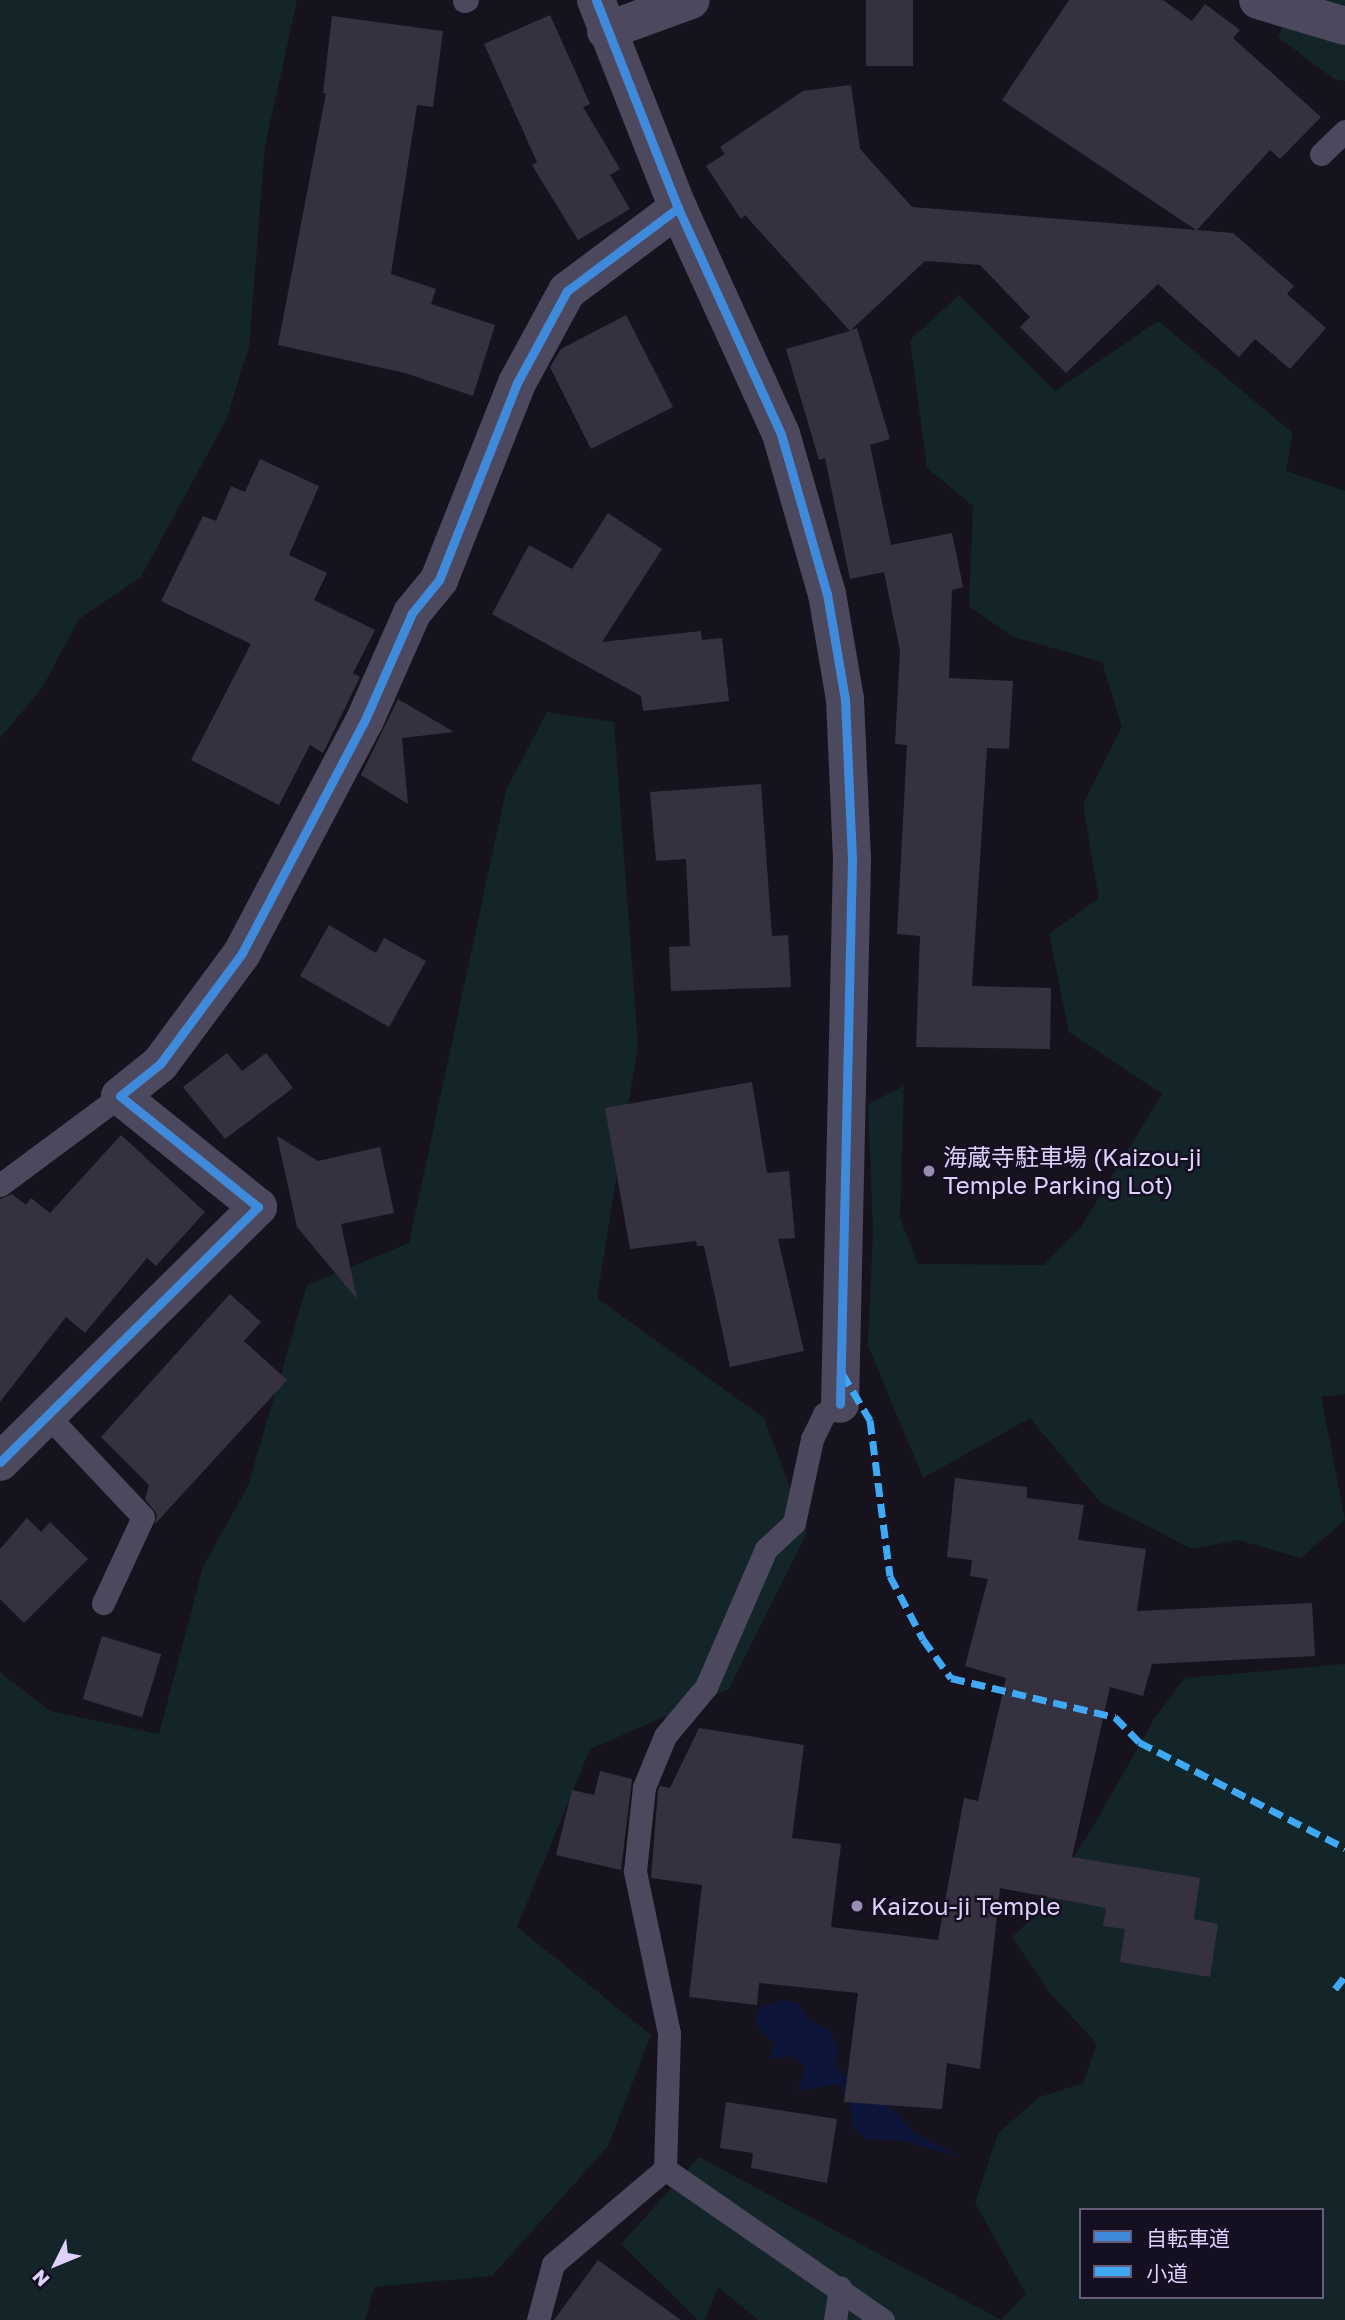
<!DOCTYPE html>
<html>
<head>
<meta charset="utf-8">
<style>
	body { margin:0 }
	#map { position:relative; width:1345px; height:2320px; overflow:hidden; background:#16131e; font-family:"Golos Text","Noto Sans JP",sans-serif }
	div>[style] { position:absolute }
	.green>* { inset:0; background:#132529 }
	.water>* { inset:0; background:#0d153a }
	.building>* { inset:0; background:#363140; transform-origin:0 0 }
	.service>* { height:23px; margin:-11.5px; padding:0 11.5px; transform-origin:11.5px; border-radius:11.5px; background:#4c485e }
	.minor>* { height:38px; margin:-19px; padding:0 19px; transform-origin:19px; border-radius:19px; background:#4c485e }
	.quiet>* { height:7px; margin-top:-3.5px; transform-origin:0; background:repeating-linear-gradient(90deg,#3fa9f5 0 14px,transparent 0 21px) }
	.cycleway>* { height:9px; margin:-4.5px; padding:0 4.5px; transform-origin:4.5px; border-radius:4.5px; background:#408adc }
	.dots>* { width:19px; height:19px; translate:-50% -50%; box-sizing:border-box; border:4px solid #150f22; border-radius:50% }
	span { translate:-50% -50%; white-space:nowrap; text-align:center; line-height:1.15; -webkit-text-stroke:5px #150f22; paint-order:stroke }
	.poi-label { font-size:24px; color:#ded1fd }
	.left { translate:0 -50%; text-align:left }
	.legend { position:absolute; left:1079px; top:2208px; width:245px; height:91px; box-sizing:border-box; background:#150f22; border:2px solid #655d7a; margin:0; padding:9px 12px; list-style:none; font-size:21px; color:#ded1fd }
	.legend li { display:flex; align-items:center; gap:14px; height:35px }
	.legend b { width:35px; border:2px solid #655d7a }
	.north { position:absolute; left:21px; top:2229px; width:70px; height:70px; -webkit-text-stroke:5px #150f22; paint-order:stroke; rotate:227deg; font-size:19px; font-weight:700; line-height:28px; text-align:center; color:#ded1fd }
	.north::after { content:''; display:block; margin:auto; width:24px; height:32px; background:#ded1fd; clip-path:polygon(50% 0,100% 100%,50% 72%,0 100%) }
</style>
</head>
<body>
<div id="map">
	<div class="green">
		<div style="clip-path:polygon(0 0,297px 0,265px 146px,249px 347px,226px 420px,141px 577px,79px 619px,42px 688px,0 738px)"></div>
		<div style="clip-path:polygon(1292px 0,1345px 0,1345px 81px,1334px 79px,1278px 37px)"></div>
		<div style="clip-path:polygon(959px 295px,1055px 391px,1158px 321px,1293px 433px,1286px 471px,1345px 491px,1345px 1394px,1321px 1397px,1345px 1520px,1301px 1558px,1238px 1540px,1192px 1549px,1100px 1502px,1030px 1418px,923px 1478px,868px 1346px,873px 1231px,868px 1104px,904px 1086px,900px 1218px,918px 1264px,1044px 1265px,1081px 1227px,1162px 1094px,1069px 1032px,1049px 934px,1099px 898px,1083px 804px,1122px 727px,1102px 662px,1013px 637px,969px 606px,973px 506px,927px 468px,910px 340px)"></div>
		<div style="clip-path:polygon(547px 712px,614px 722px,638px 1045px,597px 1298px,764px 1418px,807px 1533px,729px 1689px,590px 1749px,517px 1927px,651px 2035px,608px 2146px,492px 2276px,374px 2287px,365px 2320px,0 2320px,0 1672px,50px 1711px,159px 1734px,203px 1567px,248px 1486px,307px 1285px,409px 1243px,506px 790px)"></div>
		<div style="clip-path:polygon(evenodd,1345px 1664px,1345px 2320px,758px 2320px,718px 2287px,705px 2320px,698px 2320px,621px 2244px,699px 2157px,1001px 2320px,1026px 2294px,975px 2203px,998px 2133px,1040px 2097px,1083px 2083px,1097px 2044px,1050px 1993px,1012px 1937px,1037px 1914px,1093px 1827px,1154px 1719px,1185px 1678px,1345px 1664px,1081px 2210px,1322px 2210px,1322px 2297px,1081px 2297px,1081px 2210px)"></div>
	</div>
	<div class="water">
		<div style="clip-path:polygon(782px 2000px,797px 2002px,809px 2020px,829px 2030px,839px 2048px,835px 2065px,839px 2070px,896px 2112px,911px 2131px,960px 2157px,901px 2140px,866px 2139px,853px 2127px,848px 2095px,838px 2084px,798px 2091px,805px 2066px,793px 2056px,768px 2059px,775px 2043px,762px 2033px,754px 2018px,760px 2008px)"></div>
	</div>
	<div class="building">
		<div style="left:866px;top:0;width:47px;height:66px"></div>
		<div style="clip-path:polygon(1069px 0,1163px 0,1192px 21px,1205px 4px,1240px 30px,1233px 38px,1321px 117px,1280px 159px,1270px 150px,1197px 230px,1233px 233px,1294px 286px,1287px 294px,1326px 328px,1290px 369px,1255px 339px,1239px 357px,1158px 284px,1066px 373px,1020px 327px,1030px 317px,980px 265px,925px 261px,851px 330px,857px 328px,890px 439px,870px 445px,891px 545px,952px 533px,963px 587px,952px 590px,949px 678px,1013px 681px,1009px 749px,987px 748px,972px 986px,1051px 988px,1050px 1049px,916px 1047px,920px 936px,897px 934px,907px 745px,895px 744px,900px 651px,884px 572px,850px 579px,825px 458px,819px 460px,786px 349px,850px 331px,745px 215px,741px 219px,706px 166px,725px 154px,720px 147px,803px 91px,851px 85px,860px 149px,912px 207px,1196px 230px,1002px 100px)"></div>
		<div style="clip-path:polygon(550px 15px,590px 104px,583px 107px,620px 169px,610px 175px,630px 209px,578px 240px,532px 165px,537px 162px,484px 44px)"></div>
		<div style="clip-path:polygon(332px 16px,443px 31px,433px 107px,417px 105px,391px 274px,436px 289px,431px 304px,495px 325px,473px 396px,405px 373px,278px 345px,326px 93px,323px 93px)"></div>
		<div style="clip-path:polygon(626px 315px,673px 407px,591px 449px,550px 367px,561px 349px)"></div>
		<div style="clip-path:polygon(260px 459px,319px 486px,289px 555px,327px 573px,314px 600px,375px 630px,353px 673px,360px 677px,323px 753px,310px 745px,279px 805px,191px 760px,251px 644px,161px 601px,203px 516px,216px 521px,231px 486px,245px 492px)"></div>
		<div style="clip-path:polygon(608px 513px,662px 549px,602px 642px,701px 631px,702px 640px,722px 638px,729px 701px,643px 711px,641px 696px,492px 614px,529px 545px,572px 569px)"></div>
		<div style="clip-path:polygon(398px 699px,454px 732px,402px 738px,408px 804px,361px 775px)"></div>
		<div style="clip-path:polygon(761px 784px,772px 936px,788px 935px,791px 987px,671px 991px,669px 947px,690px 946px,686px 859px,656px 861px,650px 792px)"></div>
		<div style="clip-path:polygon(329px 925px,376px 953px,384px 938px,426px 961px,389px 1027px,300px 976px)"></div>
		<div style="clip-path:polygon(227px 1053px,242px 1071px,266px 1053px,293px 1088px,225px 1139px,183px 1087px)"></div>
		<div style="clip-path:polygon(752px 1082px,767px 1173px,789px 1171px,795px 1238px,778px 1239px,804px 1351px,730px 1367px,704px 1246px,697px 1246px,696px 1241px,630px 1249px,605px 1108px)"></div>
		<div style="clip-path:polygon(121px 1135px,205px 1212px,156px 1266px,147px 1258px,85px 1333px,66px 1317px,0 1402px,0 1199px,12px 1194px,26px 1205px,31px 1198px,50px 1213px)"></div>
		<div style="clip-path:polygon(277px 1136px,318px 1161px,380px 1147px,394px 1213px,341px 1224px,357px 1299px,297px 1227px)"></div>
		<div style="clip-path:polygon(230px 1294px,261px 1322px,244px 1341px,287px 1380px,155px 1524px,157px 1514px,145px 1499px,149px 1485px,101px 1437px)"></div>
		<div style="clip-path:polygon(955px 1478px,1027px 1487px,1027px 1498px,1084px 1505px,1078px 1540px,1146px 1549px,1137px 1611px,1312px 1603px,1315px 1656px,1152px 1664px,1143px 1696px,1110px 1687px,1072px 1857px,1200px 1878px,1194px 1919px,1218px 1924px,1210px 1977px,1120px 1962px,1125px 1929px,1103px 1926px,1106px 1908px,1000px 1888px,980px 2069px,947px 2063px,942px 2109px,844px 2102px,858px 1993px,759px 1983px,757px 2005px,689px 1997px,702px 1885px,651px 1878px,658px 1790px,660px 1786px,670px 1788px,699px 1728px,804px 1745px,792px 1838px,841px 1844px,831px 1927px,938px 1940px,964px 1798px,978px 1801px,1006px 1678px,965px 1666px,988px 1579px,970px 1576px,972px 1560px,947px 1557px)"></div>
		<div style="clip-path:polygon(27px 1518px,41px 1532px,50px 1522px,88px 1559px,24px 1623px,0 1599px,0 1549px)"></div>
		<div style="left:102px;top:1636px;width:62px;height:66px;rotate:17deg"></div>
		<div style="clip-path:polygon(600px 1771px,632px 1779px,621px 1870px,556px 1855px,572px 1790px,594px 1795px)"></div>
		<div style="clip-path:polygon(726px 2102px,837px 2119px,827px 2183px,751px 2168px,753px 2153px,720px 2148px)"></div>
		<div style="clip-path:polygon(598px 2260px,681px 2320px,554px 2320px)"></div>
	</div>
	<div class="service">
		<div style="left:464px;top:1px;width:3px;rotate:-18deg"></div>
		<div style="left:1321px;top:154px;width:33px;rotate:-44deg"></div>
		<div style="left:0;top:1185px;width:149px;rotate:-36.6deg"></div>
		<div style="left:47px;top:1415px;width:140px;rotate:46.7deg"></div>
		<div style="left:143px;top:1517px;width:95px;rotate:114.9deg"></div>
		<div style="left:665px;top:2169px;width:265px;rotate:34.7deg"></div>
		<div style="left:538px;top:2320px;width:58px;rotate:-75deg"></div>
		<div style="left:553px;top:2264px;width:147px;rotate:-40.3deg"></div>
		<div style="left:665px;top:2169px;width:136px;rotate:-88.3deg"></div>
		<div style="left:669px;top:2033px;width:166px;rotate:-101.9deg"></div>
		<div style="left:635px;top:1871px;width:84px;rotate:-83.9deg"></div>
		<div style="left:644px;top:1787px;width:55px;rotate:-67.6deg"></div>
		<div style="left:665px;top:1736px;width:64px;rotate:-50.1deg"></div>
		<div style="left:706px;top:1687px;width:150px;rotate:-66.5deg"></div>
		<div style="left:766px;top:1549px;width:38px;rotate:-43deg"></div>
		<div style="left:794px;top:1523px;width:86px;rotate:-77.9deg"></div>
		<div style="left:812px;top:1439px;width:28px;rotate:-64deg"></div>
		<div style="left:824px;top:1414px;width:19px;rotate:-32deg"></div>
		<div style="left:835px;top:2320px;width:33px;rotate:-81deg"></div>
	</div>
	<div class="minor">
		<div style="left:596px;top:0;width:224px;rotate:68.5deg"></div>
		<div style="left:678px;top:208px;width:248px;rotate:65.5deg"></div>
		<div style="left:781px;top:434px;width:166px;rotate:74deg"></div>
		<div style="left:827px;top:594px;width:107px;rotate:80.3deg"></div>
		<div style="left:845px;top:699px;width:159px;rotate:87.5deg"></div>
		<div style="left:852px;top:858px;width:546px;rotate:91.26deg"></div>
		<div style="left:1258px;top:0;width:91px;rotate:16.6deg"></div>
		<div style="left:606px;top:31px;width:90px;rotate:-20deg"></div>
		<div style="left:0;top:1462px;width:363px;rotate:-44.7deg"></div>
		<div style="left:258px;top:1207px;width:177px;rotate:-141.2deg"></div>
		<div style="left:120px;top:1096px;width:51px;rotate:-38.7deg"></div>
		<div style="left:160px;top:1064px;width:138px;rotate:-53.5deg"></div>
		<div style="left:242px;top:953px;width:261px;rotate:-62.2deg"></div>
		<div style="left:364px;top:722px;width:119px;rotate:-66.2deg"></div>
		<div style="left:412px;top:613px;width:43px;rotate:-50.7deg"></div>
		<div style="left:439px;top:580px;width:212px;rotate:-68.4deg"></div>
		<div style="left:517px;top:383px;width:105px;rotate:-61.5deg"></div>
		<div style="left:567px;top:291px;width:139px;rotate:-36.8deg"></div>
	</div>
	<div class="quiet">
		<div style="left:842px;top:1373px;width:55px;rotate:59.2deg"></div>
		<div style="left:870px;top:1420px;width:157px;rotate:82.7deg"></div>
		<div style="left:890px;top:1576px;width:71px;rotate:62.4deg"></div>
		<div style="left:923px;top:1639px;width:48px;rotate:54.3deg"></div>
		<div style="left:951px;top:1678px;width:169px;rotate:13.4deg"></div>
		<div style="left:1115px;top:1717px;width:35px;rotate:46deg"></div>
		<div style="left:1139px;top:1742px;width:232px;rotate:27.2deg"></div>
		<div style="left:1335px;top:1989px;width:16px;rotate:-52deg"></div>
	</div>
	<div class="cycleway">
		<div style="left:596px;top:0;width:224px;rotate:68.5deg"></div>
		<div style="left:678px;top:208px;width:248px;rotate:65.5deg"></div>
		<div style="left:781px;top:434px;width:166px;rotate:74deg"></div>
		<div style="left:827px;top:594px;width:107px;rotate:80.3deg"></div>
		<div style="left:845px;top:699px;width:159px;rotate:87.5deg"></div>
		<div style="left:852px;top:858px;width:546px;rotate:91.26deg"></div>
		<div style="left:0;top:1462px;width:363px;rotate:-44.7deg"></div>
		<div style="left:258px;top:1207px;width:177px;rotate:-141.2deg"></div>
		<div style="left:120px;top:1096px;width:51px;rotate:-38.7deg"></div>
		<div style="left:160px;top:1064px;width:138px;rotate:-53.5deg"></div>
		<div style="left:242px;top:953px;width:261px;rotate:-62.2deg"></div>
		<div style="left:364px;top:722px;width:119px;rotate:-66.2deg"></div>
		<div style="left:412px;top:613px;width:43px;rotate:-50.7deg"></div>
		<div style="left:439px;top:580px;width:212px;rotate:-68.4deg"></div>
		<div style="left:517px;top:383px;width:105px;rotate:-61.5deg"></div>
		<div style="left:567px;top:291px;width:139px;rotate:-36.8deg"></div>
	</div>
	<div class="dots">
		<div style="left:929px;top:1171px;background:#988eaf"></div>
		<div style="left:857px;top:1906px;background:#988eaf"></div>
	</div>
	<div class="poi-label">
		<span class="left" style="left:943px;top:1171px">海蔵寺駐車場 (Kaizou-ji<br>Temple Parking Lot)</span>
		<span class="left" style="left:871px;top:1906px">Kaizou-ji Temple</span>
	</div>
	<ul class="legend">
	<li><b style="height:9px;background:#408adc"></b>自転車道</li>
	<li><b style="height:9px;background:#3fa9f5"></b>小道</li>
	</ul>
	<div class="north">N</div>
</div>
</body>
</html>
